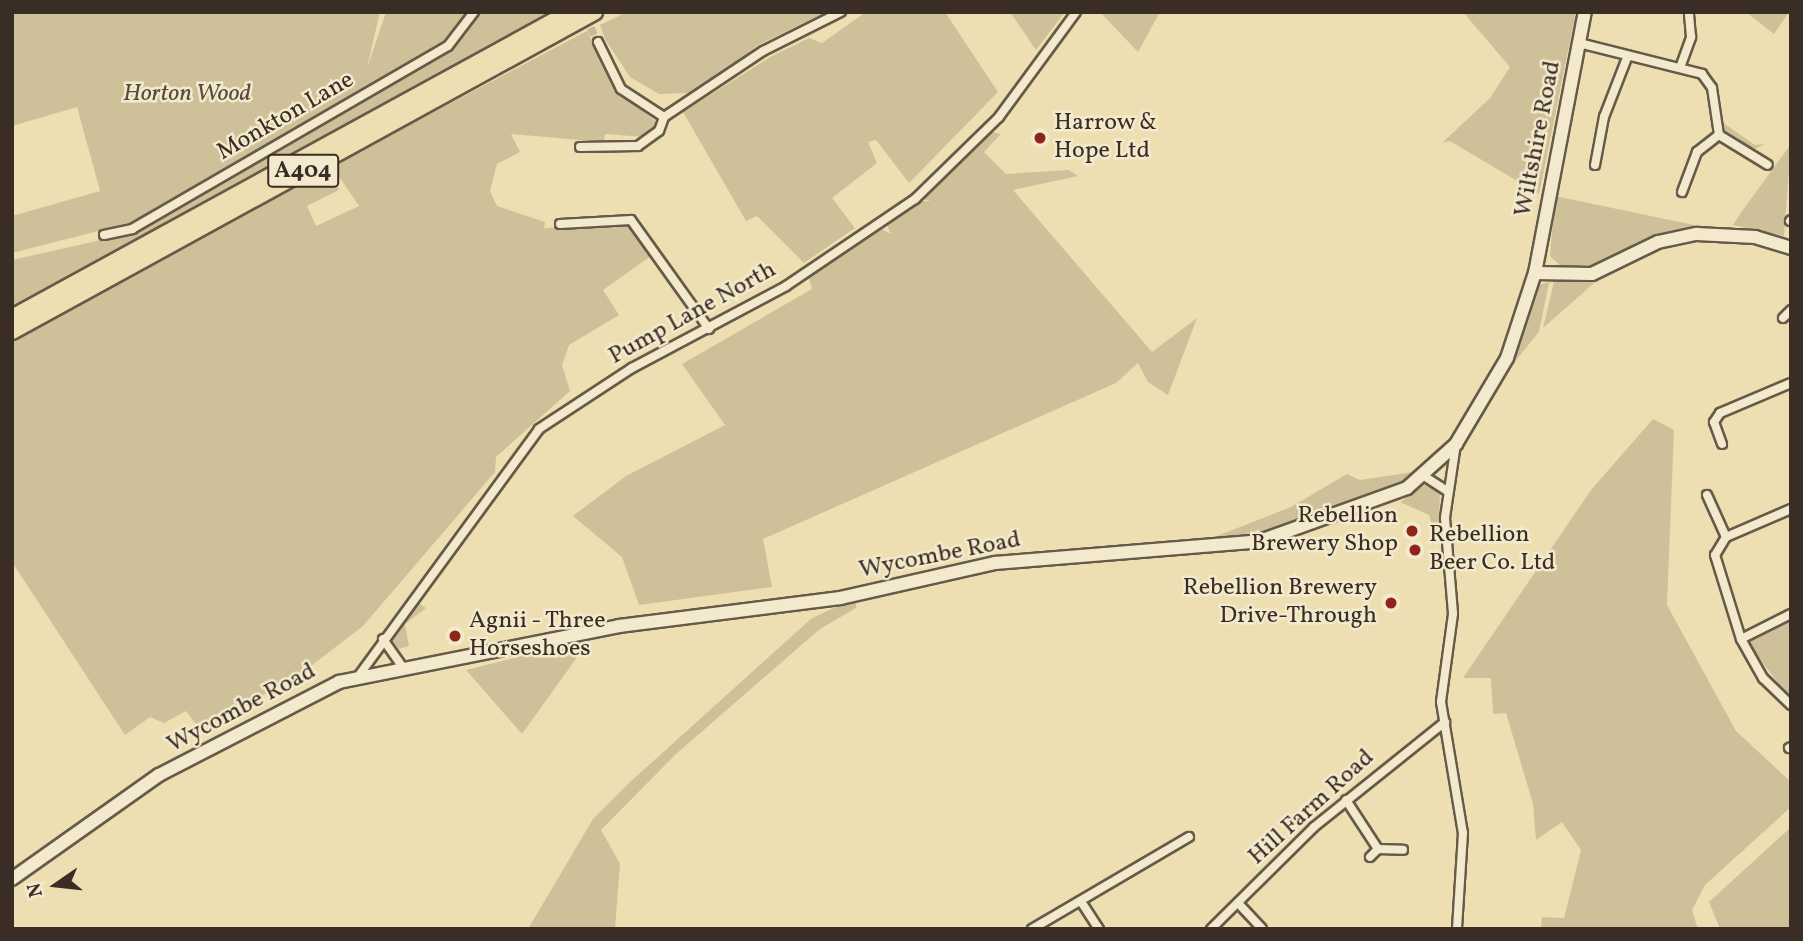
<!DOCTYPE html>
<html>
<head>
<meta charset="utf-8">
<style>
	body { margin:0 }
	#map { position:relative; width:1803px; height:941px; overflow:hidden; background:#eddfb2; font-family:Vollkorn,serif }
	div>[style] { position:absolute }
	.green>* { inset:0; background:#cec19a }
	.street-tunnel>* { height:8px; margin-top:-4px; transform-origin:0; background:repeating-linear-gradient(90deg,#c9bb96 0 8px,transparent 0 12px) }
	.roads { filter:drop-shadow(2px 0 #665a48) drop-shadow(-2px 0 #665a48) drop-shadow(0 2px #665a48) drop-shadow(0 -2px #665a48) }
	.street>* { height:8px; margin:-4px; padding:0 4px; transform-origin:4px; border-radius:4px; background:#f3eacd }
	.secondary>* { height:12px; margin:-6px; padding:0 6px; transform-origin:6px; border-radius:6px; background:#f3eacd }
	.highway>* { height:16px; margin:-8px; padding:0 8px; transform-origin:8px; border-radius:8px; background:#eddfb2 }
	.dots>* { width:19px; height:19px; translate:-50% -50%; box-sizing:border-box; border:4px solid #f3eacd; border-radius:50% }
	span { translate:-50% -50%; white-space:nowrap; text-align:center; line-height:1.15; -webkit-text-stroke:5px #f3eacd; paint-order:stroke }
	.shield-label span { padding:2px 5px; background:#f3eacd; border:2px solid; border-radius:5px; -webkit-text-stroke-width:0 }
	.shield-label { font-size:23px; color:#392d25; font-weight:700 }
	.park-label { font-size:24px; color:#574b3c; font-style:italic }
	.street-label { font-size:24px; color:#392d25 }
	.poi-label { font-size:24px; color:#392d25 }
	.left { translate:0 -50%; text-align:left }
	.right { translate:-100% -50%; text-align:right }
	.frame { position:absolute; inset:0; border:14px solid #392d25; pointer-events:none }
	.north { position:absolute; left:21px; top:850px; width:70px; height:70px; -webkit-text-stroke:5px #f3eacd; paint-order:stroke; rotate:256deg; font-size:19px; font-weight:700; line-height:28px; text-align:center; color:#392d25 }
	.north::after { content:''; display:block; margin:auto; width:24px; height:32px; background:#392d25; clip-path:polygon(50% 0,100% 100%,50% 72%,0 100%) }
</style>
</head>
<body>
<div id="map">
	<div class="green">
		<div style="clip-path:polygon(12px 12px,380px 12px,367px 68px,386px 12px,470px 12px,455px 38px,137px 221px,12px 253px,12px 216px,100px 191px,77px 107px,12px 126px)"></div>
		<div style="clip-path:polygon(477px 12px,551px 12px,12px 312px,12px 260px,132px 233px,448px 49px,466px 35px)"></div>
		<div style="clip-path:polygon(627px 12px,826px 12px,758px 45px,714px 81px,688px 93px,659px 94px,630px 77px,605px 39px,600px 25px)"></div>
		<div style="clip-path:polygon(866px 12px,945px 12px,998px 92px,909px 183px,876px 140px,868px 142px,877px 163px,832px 198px,855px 228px,804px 263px,757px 216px,746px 221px,683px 112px,772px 56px,809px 38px,822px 43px)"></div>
		<div style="clip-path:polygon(1010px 12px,1065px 12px,1036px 50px)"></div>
		<div style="clip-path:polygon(1100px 12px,1160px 12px,1138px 52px)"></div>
		<div style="clip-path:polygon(1463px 12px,1576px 12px,1539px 194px,1450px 141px,1442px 143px,1490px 98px,1510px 67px)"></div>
		<div style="clip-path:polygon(1746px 12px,1789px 12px,1774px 34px)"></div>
		<div style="clip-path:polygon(587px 31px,619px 93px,658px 123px,643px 137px,605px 134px,604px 142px,511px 134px,520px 152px,497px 164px,490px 191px,497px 206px,545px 222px,544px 228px,630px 224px,655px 253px,603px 290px,619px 315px,569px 345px,562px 365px,570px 391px,496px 457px,495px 472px,363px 626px,307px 669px,202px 732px,186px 711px,164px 723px,150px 717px,125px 735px,12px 562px,12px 341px,328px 169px,339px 190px,307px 206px,316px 226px,359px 206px,332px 166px)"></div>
		<div style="clip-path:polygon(1719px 120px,1755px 145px,1765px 144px,1750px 151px,1733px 142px)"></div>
		<div style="clip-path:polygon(992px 132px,1001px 134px,984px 152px,1006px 174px,1069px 170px,1078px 176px,1013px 190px,1152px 352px,1197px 318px,1168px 395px,1148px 382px,1138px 363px,1116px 383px,763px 539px,772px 587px,639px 605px,622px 557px,573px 516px,626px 476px,725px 425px,682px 364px,812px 289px,809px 278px,878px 227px,891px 234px,887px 225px,920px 201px,931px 201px,923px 199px,926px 193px)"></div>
		<div style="clip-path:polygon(1791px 144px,1784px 236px,1733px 225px,1740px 214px)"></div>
		<div style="clip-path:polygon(1555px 196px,1694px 225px,1694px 229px,1638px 242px,1592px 268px,1567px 272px,1550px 256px)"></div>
		<div style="clip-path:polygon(1610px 269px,1543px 328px,1554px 282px)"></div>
		<div style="clip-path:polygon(1549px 282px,1539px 332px,1503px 376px,1536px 286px)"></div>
		<div style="clip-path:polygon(1653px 419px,1674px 430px,1667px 605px,1736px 731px,1791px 782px,1791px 807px,1705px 885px,1692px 910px,1698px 929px,1541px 929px,1542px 917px,1564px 918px,1581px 850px,1562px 822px,1536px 840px,1533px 804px,1506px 713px,1493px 714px,1491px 678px,1463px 678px,1591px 490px)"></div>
		<div style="clip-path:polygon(1420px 471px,1381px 496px,1286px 529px,1199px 543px,1291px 507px,1347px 474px,1360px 480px)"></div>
		<div style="clip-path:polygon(1428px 483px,1440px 493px,1438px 544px,1429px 515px,1400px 502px)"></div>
		<div style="clip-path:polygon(856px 598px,856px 608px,820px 629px,676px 754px,601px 830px,620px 864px,615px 929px,528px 929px,593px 819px,629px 783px,812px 618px)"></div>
		<div style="clip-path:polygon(419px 603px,426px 608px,405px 624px,409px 646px,399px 649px,392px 639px,396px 629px)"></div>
		<div style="clip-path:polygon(1791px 618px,1791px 700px,1749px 645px,1754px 636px)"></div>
		<div style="clip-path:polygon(588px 642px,522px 734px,466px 670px,577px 642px)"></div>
		<div style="clip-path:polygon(1791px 827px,1791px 929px,1720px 929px,1709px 902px)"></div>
	</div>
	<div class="street-tunnel">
		<div style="left:585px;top:17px;width:28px;rotate:63deg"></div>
	</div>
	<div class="roads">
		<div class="street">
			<div style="left:598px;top:42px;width:52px;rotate:63.9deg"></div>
			<div style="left:621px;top:89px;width:51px;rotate:33.1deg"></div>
			<div style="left:1579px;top:43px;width:127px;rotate:14.1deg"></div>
			<div style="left:1702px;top:74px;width:17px;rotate:54deg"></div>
			<div style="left:1712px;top:88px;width:48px;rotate:81.5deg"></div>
			<div style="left:1719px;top:135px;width:57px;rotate:31.5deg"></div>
			<div style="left:1681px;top:65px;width:30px;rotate:-70deg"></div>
			<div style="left:1691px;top:37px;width:25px;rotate:-95deg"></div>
			<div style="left:664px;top:117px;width:119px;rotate:-33.7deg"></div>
			<div style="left:763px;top:51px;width:87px;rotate:-26.6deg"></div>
			<div style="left:580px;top:147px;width:58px;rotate:-1deg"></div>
			<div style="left:638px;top:146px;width:26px;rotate:-36deg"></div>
			<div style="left:659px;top:131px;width:15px;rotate:-70deg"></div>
			<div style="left:1595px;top:165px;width:49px;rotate:-79.4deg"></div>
			<div style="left:1604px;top:117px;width:66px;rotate:-68.8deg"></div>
			<div style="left:1682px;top:192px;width:43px;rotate:-69.4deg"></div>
			<div style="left:1697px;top:152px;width:28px;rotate:-38deg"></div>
			<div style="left:1790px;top:221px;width:1px;rotate:-45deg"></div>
			<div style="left:560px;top:224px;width:71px;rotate:-3.2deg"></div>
			<div style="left:631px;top:220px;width:134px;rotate:54.4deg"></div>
			<div style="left:104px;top:235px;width:29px;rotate:-12deg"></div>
			<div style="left:132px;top:229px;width:365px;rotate:-30.1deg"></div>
			<div style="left:448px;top:46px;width:43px;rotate:-52.6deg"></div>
			<div style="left:1783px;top:318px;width:11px;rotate:-45deg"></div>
			<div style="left:1456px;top:444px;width:75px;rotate:98.5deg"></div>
			<div style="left:1445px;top:518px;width:96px;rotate:85.2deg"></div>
			<div style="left:1453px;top:614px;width:89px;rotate:97.8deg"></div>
			<div style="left:1441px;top:702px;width:133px;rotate:80.5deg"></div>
			<div style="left:1463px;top:833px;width:96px;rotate:93.6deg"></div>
			<div style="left:1722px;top:444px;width:23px;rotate:-110deg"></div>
			<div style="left:1714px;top:422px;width:11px;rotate:-56deg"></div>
			<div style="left:1720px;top:413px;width:77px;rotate:-22.9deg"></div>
			<div style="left:1424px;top:476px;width:27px;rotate:33deg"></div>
			<div style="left:1707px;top:495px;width:46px;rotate:65.7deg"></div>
			<div style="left:1791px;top:509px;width:71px;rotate:156.7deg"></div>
			<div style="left:1726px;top:537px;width:21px;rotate:121deg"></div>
			<div style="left:1715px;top:555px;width:88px;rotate:72.8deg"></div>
			<div style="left:1741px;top:639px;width:45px;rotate:60.6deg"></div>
			<div style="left:1763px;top:678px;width:39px;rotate:44deg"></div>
			<div style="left:383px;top:639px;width:35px;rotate:55deg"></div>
			<div style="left:1741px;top:639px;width:56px;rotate:-26.6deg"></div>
			<div style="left:357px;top:678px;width:308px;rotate:-53.8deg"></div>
			<div style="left:539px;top:429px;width:111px;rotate:-33.3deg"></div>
			<div style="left:632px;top:368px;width:174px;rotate:-28deg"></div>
			<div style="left:786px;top:286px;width:156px;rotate:-34deg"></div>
			<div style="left:915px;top:199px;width:117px;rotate:-44.3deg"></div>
			<div style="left:999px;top:117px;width:130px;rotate:-53.7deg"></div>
			<div style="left:1789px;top:748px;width:2px;rotate:-27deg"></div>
			<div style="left:1346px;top:800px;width:59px;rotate:56.9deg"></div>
			<div style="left:1370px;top:857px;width:11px;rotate:-45deg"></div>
			<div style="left:1378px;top:849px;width:25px;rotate:2deg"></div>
			<div style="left:1082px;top:903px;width:31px;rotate:57deg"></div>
			<div style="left:1238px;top:903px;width:35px;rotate:47deg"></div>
			<div style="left:1032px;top:929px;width:182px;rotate:-30.4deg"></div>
			<div style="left:1211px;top:929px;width:145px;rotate:-44.7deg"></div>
			<div style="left:1314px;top:827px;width:168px;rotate:-38.7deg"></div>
		</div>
		<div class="secondary">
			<div style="left:1535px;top:273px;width:57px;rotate:1deg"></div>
			<div style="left:1592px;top:274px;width:73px;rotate:-25.9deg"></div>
			<div style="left:1658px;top:242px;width:40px;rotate:-12deg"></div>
			<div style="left:1697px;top:234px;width:58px;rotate:3deg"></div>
			<div style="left:1755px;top:237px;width:38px;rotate:17deg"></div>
			<div style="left:12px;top:879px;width:180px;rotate:-35.3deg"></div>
			<div style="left:159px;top:775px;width:203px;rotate:-27.3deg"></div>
			<div style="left:339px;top:682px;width:286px;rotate:-11.3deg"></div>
			<div style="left:619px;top:626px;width:223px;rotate:-7.2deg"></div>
			<div style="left:840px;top:598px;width:159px;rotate:-12.7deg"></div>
			<div style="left:995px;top:563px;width:266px;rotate:-4.7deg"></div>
			<div style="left:1260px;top:541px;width:156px;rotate:-19.8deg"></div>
			<div style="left:1407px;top:488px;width:66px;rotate:-41.9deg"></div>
			<div style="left:1456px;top:444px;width:100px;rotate:-59.3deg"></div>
			<div style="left:1507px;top:358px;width:89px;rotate:-71.8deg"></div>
			<div style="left:1535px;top:273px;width:266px;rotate:-79.2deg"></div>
		</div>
		<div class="highway">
			<div style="left:12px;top:318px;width:635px;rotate:-28.7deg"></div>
			<div style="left:12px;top:331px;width:664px;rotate:-28.73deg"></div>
		</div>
	</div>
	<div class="dots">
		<div style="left:1040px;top:138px;background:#8f2418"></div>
		<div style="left:1412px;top:531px;background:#8f2418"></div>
		<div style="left:1415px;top:550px;background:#8f2418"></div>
		<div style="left:1391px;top:603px;background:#8f2418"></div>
		<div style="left:455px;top:636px;background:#8f2418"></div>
	</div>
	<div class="shield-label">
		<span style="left:303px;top:171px">A404</span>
	</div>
	<div class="park-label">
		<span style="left:187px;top:95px">Horton Wood</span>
	</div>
	<div class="street-label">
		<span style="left:286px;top:117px;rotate:-30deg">Monkton Lane</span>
		<span style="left:1539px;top:139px;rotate:-79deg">Wiltshire Road</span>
		<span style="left:693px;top:314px;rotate:-29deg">Pump Lane North</span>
		<span style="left:940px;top:556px;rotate:-11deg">Wycombe Road</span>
		<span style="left:242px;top:709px;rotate:-28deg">Wycombe Road</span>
		<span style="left:1312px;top:808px;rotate:-42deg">Hill Farm Road</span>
	</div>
	<div class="poi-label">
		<span class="left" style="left:1054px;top:138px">Harrow &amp;<br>Hope Ltd</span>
		<span class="right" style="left:1398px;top:531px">Rebellion<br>Brewery Shop</span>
		<span class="left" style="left:1429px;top:550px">Rebellion<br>Beer Co. Ltd</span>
		<span class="right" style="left:1377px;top:603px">Rebellion Brewery<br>Drive-Through</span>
		<span class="left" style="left:469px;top:636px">Agnii - Three<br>Horseshoes</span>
	</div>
	<div class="frame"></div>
	<div class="north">N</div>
</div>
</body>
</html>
